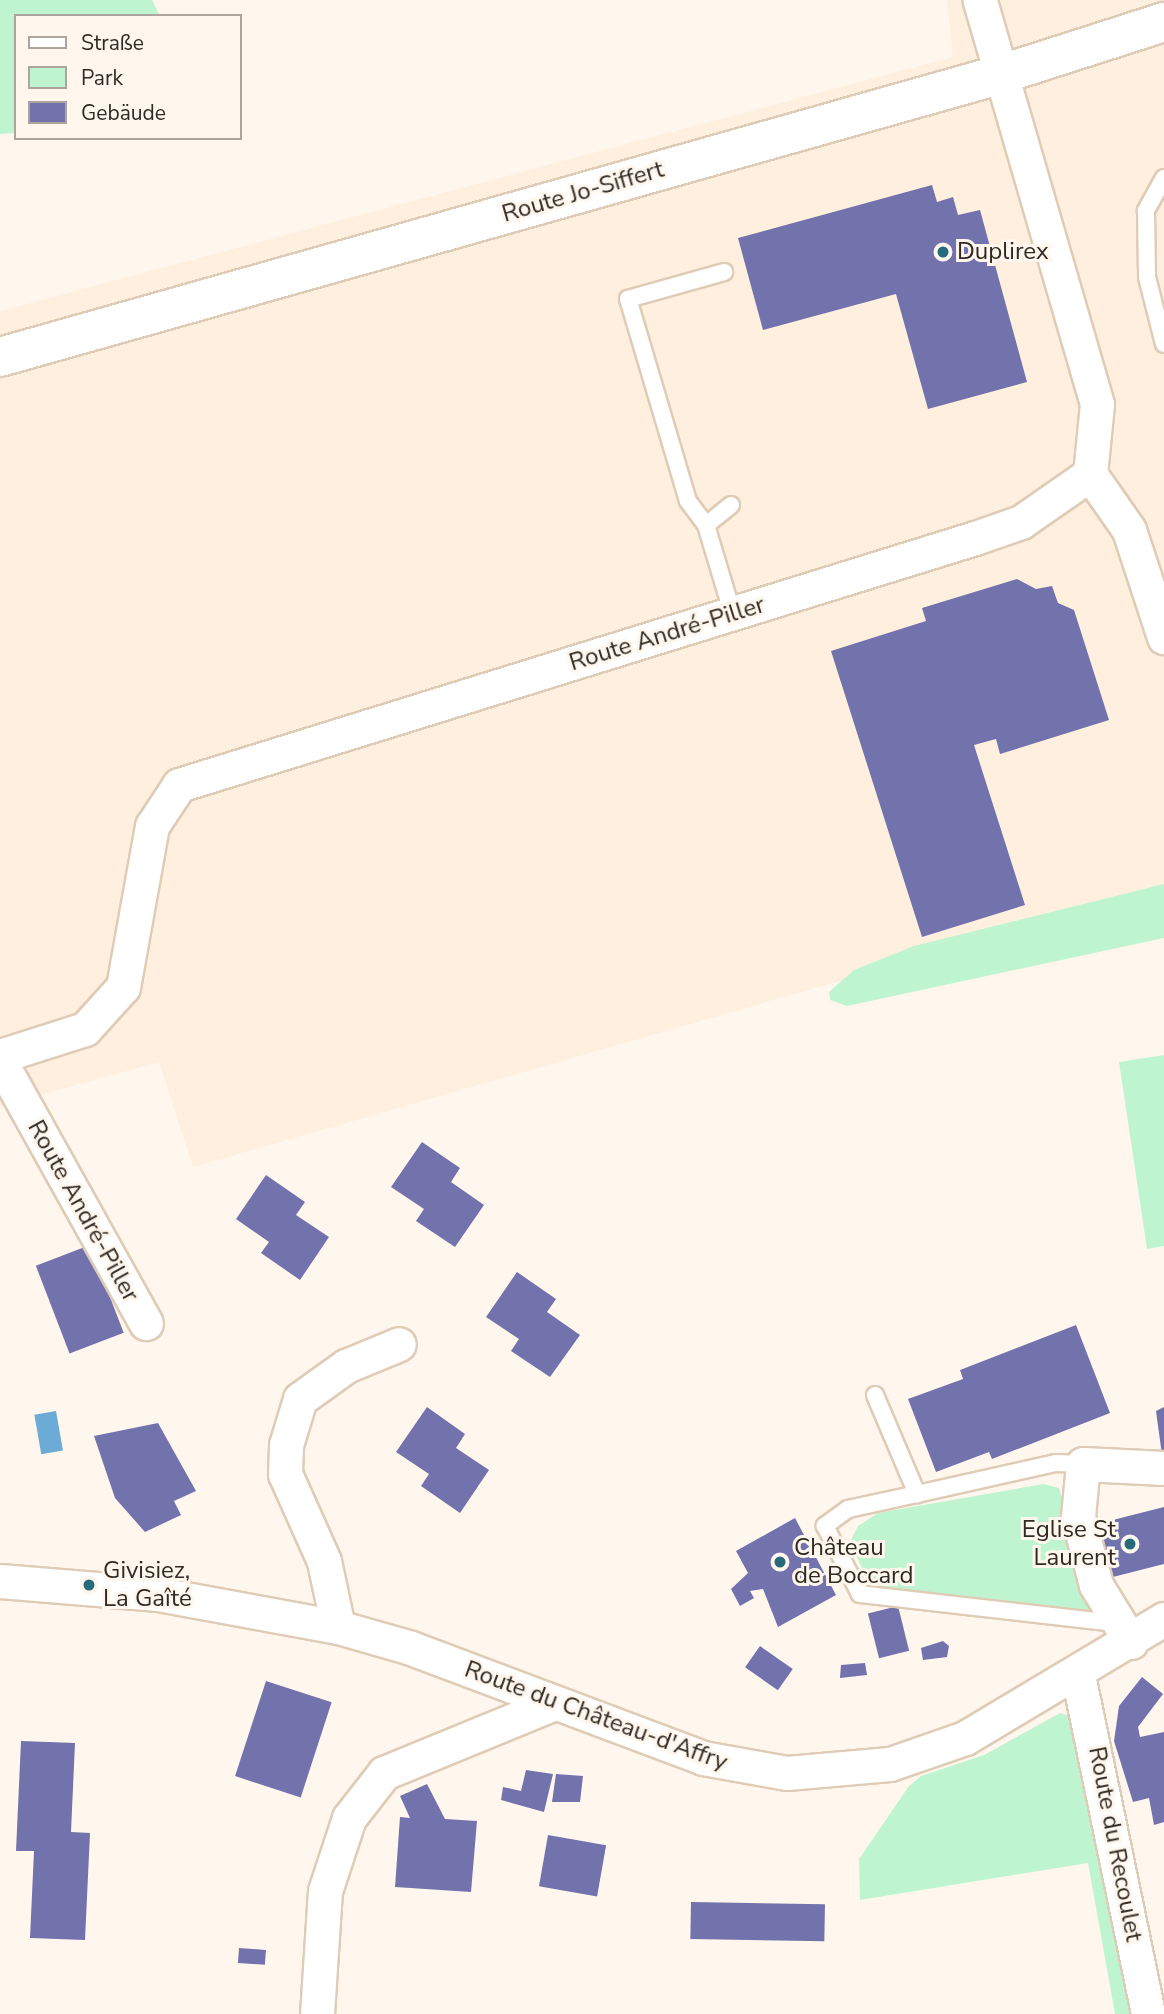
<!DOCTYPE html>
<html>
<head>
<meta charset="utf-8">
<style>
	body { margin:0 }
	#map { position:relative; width:1164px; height:2014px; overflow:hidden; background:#fff7ee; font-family:"Nunito Sans",sans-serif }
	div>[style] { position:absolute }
	.built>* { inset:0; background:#feefde }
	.green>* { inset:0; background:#bff4d1 }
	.water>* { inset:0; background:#6cabd5; transform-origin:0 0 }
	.building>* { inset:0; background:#7272ad; transform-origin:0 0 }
	.roads { filter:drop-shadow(2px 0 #dfccb6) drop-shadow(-2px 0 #dfccb6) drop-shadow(0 2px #dfccb6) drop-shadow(0 -2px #dfccb6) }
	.lane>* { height:16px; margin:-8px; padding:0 8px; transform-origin:8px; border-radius:8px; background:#fff }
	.street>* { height:33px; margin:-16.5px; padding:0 16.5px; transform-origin:16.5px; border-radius:16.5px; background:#fff }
	.secondary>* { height:38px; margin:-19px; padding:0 19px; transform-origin:19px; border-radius:19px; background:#fff }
	.dots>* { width:19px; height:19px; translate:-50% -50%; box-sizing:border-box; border:4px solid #fff7ee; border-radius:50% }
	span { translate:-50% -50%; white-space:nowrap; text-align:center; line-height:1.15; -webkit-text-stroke:6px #fff7ee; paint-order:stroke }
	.street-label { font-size:24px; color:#312a22 }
	.poi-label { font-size:24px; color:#312a22 }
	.left { translate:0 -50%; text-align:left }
	.right { translate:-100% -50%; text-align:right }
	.legend { position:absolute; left:14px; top:14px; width:228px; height:126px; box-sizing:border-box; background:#fff7ee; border:2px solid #ada59c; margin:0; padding:9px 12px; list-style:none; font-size:21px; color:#312a22 }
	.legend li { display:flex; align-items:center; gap:14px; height:35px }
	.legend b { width:35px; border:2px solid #ada59c }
</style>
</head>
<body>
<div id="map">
	<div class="built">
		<div style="clip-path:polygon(947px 0,1164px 0,1164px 888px,193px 1167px,159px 1062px,0 1106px,0 311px,953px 57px)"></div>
	</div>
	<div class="green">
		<div style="clip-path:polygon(0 0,152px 0,160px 16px,16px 16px,16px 133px,0 134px)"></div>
		<div style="clip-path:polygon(1164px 884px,1164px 938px,847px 1006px,830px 1000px,829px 992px,854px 970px,914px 946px)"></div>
		<div style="clip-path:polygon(1164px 1055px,1164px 1246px,1147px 1249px,1119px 1062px)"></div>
		<div style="clip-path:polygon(1043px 1484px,1059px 1488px,1094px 1601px,1089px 1611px,891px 1591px,867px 1579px,850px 1542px,858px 1526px,878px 1513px)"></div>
		<div style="clip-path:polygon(1060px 1713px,1073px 1717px,1136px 2014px,1115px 2014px,1088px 1863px,860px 1900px,859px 1859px,909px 1786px,921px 1776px,984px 1755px)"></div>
	</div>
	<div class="water">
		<div style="left:56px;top:1411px;width:40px;height:22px;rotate:80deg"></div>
	</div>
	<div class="building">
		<div style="clip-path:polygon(932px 185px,937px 202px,953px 197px,958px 215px,980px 210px,1027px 382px,928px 409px,896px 294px,763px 330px,738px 238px)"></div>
		<div style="clip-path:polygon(1017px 579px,1036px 589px,1052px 586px,1058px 603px,1074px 610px,1109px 720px,1000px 754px,996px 739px,974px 745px,1025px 905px,922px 937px,831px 651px,926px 621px,922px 608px)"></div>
		<div style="clip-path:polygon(422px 1142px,460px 1168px,451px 1182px,484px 1205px,455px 1247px,416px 1221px,424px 1209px,391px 1187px)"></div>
		<div style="clip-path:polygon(266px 1175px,305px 1202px,296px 1215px,329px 1237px,300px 1280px,261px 1253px,269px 1242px,236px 1219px)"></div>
		<div style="left:90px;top:1245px;width:94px;height:58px;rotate:69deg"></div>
		<div style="clip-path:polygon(517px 1272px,556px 1299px,547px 1312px,580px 1335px,550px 1377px,511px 1351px,519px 1339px,486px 1317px)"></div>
		<div style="clip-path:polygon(1076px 1325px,1110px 1413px,992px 1459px,989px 1452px,936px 1472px,908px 1399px,963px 1379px,960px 1370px)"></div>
		<div style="clip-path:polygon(427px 1407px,465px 1434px,456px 1448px,489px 1470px,460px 1513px,421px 1486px,429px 1474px,396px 1452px)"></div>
		<div style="clip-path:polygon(1164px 1407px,1164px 1455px,1162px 1455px,1156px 1411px)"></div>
		<div style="clip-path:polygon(158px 1423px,196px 1491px,174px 1501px,181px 1515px,145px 1532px,115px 1498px,94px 1436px)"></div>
		<div style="clip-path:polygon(1164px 1507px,1164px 1564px,1105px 1579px,1093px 1525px)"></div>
		<div style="clip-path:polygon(795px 1518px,836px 1595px,778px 1627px,763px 1589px,750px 1591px,754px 1598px,740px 1606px,731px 1589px,748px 1573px,736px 1551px)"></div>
		<div style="left:898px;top:1606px;width:46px;height:31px;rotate:76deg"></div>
		<div style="clip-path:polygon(943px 1641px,949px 1646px,947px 1657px,923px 1660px,921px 1648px)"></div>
		<div style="left:760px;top:1646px;width:40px;height:26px;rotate:35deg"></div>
		<div style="clip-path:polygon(865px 1663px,867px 1675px,840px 1678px,841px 1665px)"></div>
		<div style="clip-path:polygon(1142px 1677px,1163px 1694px,1138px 1727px,1140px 1737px,1164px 1732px,1164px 1822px,1154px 1825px,1149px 1798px,1133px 1802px,1114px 1741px,1119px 1706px)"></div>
		<div style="left:266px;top:1681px;width:69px;height:100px;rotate:18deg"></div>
		<div style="clip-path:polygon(21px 1741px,75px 1743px,71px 1832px,90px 1833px,85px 1940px,30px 1938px,34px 1851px,16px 1851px)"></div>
		<div style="clip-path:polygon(526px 1770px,553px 1774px,544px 1812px,501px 1800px,503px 1787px,521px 1791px)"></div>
		<div style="clip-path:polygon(556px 1774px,583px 1776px,580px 1802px,552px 1802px)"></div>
		<div style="clip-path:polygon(427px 1784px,445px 1819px,477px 1821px,471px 1892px,395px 1887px,400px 1817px,410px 1818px,400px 1796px)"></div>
		<div style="left:548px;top:1835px;width:59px;height:52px;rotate:10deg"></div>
		<div style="left:691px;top:1902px;width:134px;height:37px;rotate:1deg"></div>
		<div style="left:239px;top:1948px;width:27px;height:15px;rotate:4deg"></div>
	</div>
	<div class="roads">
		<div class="lane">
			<div style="left:1164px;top:178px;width:38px;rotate:119deg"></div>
			<div style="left:1146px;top:211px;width:66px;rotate:89.1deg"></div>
			<div style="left:1147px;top:277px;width:69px;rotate:75.8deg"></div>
			<div style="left:731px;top:505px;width:32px;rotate:141deg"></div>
			<div style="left:706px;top:525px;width:94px;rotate:73.3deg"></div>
			<div style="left:706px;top:525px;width:30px;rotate:-127deg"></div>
			<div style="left:688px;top:501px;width:211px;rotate:-106.5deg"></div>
			<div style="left:628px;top:299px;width:100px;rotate:-15.7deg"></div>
			<div style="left:875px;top:1395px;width:108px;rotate:67deg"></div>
			<div style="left:917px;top:1494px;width:142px;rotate:-12.6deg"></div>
			<div style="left:1056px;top:1463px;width:27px;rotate:2deg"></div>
			<div style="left:917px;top:1494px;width:71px;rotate:167.7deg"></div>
			<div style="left:848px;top:1509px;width:29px;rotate:144deg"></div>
			<div style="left:825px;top:1526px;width:76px;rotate:62.8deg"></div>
			<div style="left:860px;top:1594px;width:258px;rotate:6.5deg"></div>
		</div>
		<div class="street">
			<div style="left:1090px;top:474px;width:68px;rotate:55.1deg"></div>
			<div style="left:1129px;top:530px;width:113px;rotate:71.9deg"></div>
			<div style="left:0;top:1056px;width:89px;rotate:-17.6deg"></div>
			<div style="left:85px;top:1029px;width:57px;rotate:-47.9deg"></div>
			<div style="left:123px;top:987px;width:164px;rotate:-79.8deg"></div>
			<div style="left:152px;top:826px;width:49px;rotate:-56.6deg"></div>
			<div style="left:179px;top:785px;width:833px;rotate:-17.24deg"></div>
			<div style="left:975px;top:538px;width:49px;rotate:-19.2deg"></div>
			<div style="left:1021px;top:522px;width:84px;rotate:-34.8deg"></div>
			<div style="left:1090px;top:474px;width:70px;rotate:-84.3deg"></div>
			<div style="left:1097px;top:404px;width:421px;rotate:-106.2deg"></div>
			<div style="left:0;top:1061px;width:300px;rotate:60.9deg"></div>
			<div style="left:0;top:1581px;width:159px;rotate:4.7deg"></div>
			<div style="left:158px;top:1594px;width:183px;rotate:10.4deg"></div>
			<div style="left:338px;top:1627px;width:76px;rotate:16deg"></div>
			<div style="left:411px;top:1648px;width:312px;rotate:20.6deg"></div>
			<div style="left:703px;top:1758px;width:85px;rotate:10.1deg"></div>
			<div style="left:787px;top:1773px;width:103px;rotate:-5deg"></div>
			<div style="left:890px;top:1764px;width:79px;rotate:-19.1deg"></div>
			<div style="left:965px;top:1738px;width:232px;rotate:-30.9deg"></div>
			<div style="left:338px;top:1627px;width:67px;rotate:-102deg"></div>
			<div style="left:324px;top:1561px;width:95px;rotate:-114.1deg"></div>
			<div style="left:285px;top:1474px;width:29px;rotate:-88deg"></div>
			<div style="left:286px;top:1445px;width:48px;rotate:-73.1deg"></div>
			<div style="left:300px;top:1399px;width:57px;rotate:-35.7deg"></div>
			<div style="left:346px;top:1366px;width:57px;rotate:-22.5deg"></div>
			<div style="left:1131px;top:1642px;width:67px;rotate:-121.6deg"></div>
			<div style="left:1096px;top:1585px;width:70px;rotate:-104.8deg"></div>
			<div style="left:1078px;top:1517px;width:53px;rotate:-84.6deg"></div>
			<div style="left:1083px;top:1464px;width:81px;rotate:2.8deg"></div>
			<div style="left:1078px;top:1675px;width:346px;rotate:78.3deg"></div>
			<div style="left:317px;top:2014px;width:123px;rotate:-86.3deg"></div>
			<div style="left:325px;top:1891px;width:77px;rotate:-71.8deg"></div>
			<div style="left:349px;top:1818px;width:57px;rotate:-52.1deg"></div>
			<div style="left:384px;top:1773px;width:185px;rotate:-22.3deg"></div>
		</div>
		<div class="secondary">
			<div style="left:0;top:357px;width:1041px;rotate:-15.77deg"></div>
			<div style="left:1002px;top:74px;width:170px;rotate:-17.8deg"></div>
		</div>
	</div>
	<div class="dots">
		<div style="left:943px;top:252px;background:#266a7b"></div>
		<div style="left:1130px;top:1544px;background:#266a7b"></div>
		<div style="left:780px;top:1562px;background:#266a7b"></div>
		<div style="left:89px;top:1585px;background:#266a7b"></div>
	</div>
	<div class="street-label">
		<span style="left:583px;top:192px;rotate:-16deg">Route Jo-Siffert</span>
		<span style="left:667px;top:634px;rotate:-17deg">Route André-Piller</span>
		<span style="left:83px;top:1211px;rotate:61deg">Route André-Piller</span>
		<span style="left:596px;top:1716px;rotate:20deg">Route du Château-d'Affry</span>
		<span style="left:1115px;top:1844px;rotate:79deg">Route du Recoulet</span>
	</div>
	<div class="poi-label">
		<span class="left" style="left:957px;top:252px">Duplirex</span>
		<span class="right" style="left:1116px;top:1544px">Eglise St<br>Laurent</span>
		<span class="left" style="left:794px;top:1562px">Château<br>de Boccard</span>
		<span class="left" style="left:103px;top:1585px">Givisiez,<br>La Gaîté</span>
	</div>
	<ul class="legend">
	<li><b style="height:9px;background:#fff"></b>Straße</li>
	<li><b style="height:19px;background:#bff4d1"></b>Park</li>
	<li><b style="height:19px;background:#7272ad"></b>Gebäude</li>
	</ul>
</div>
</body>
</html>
